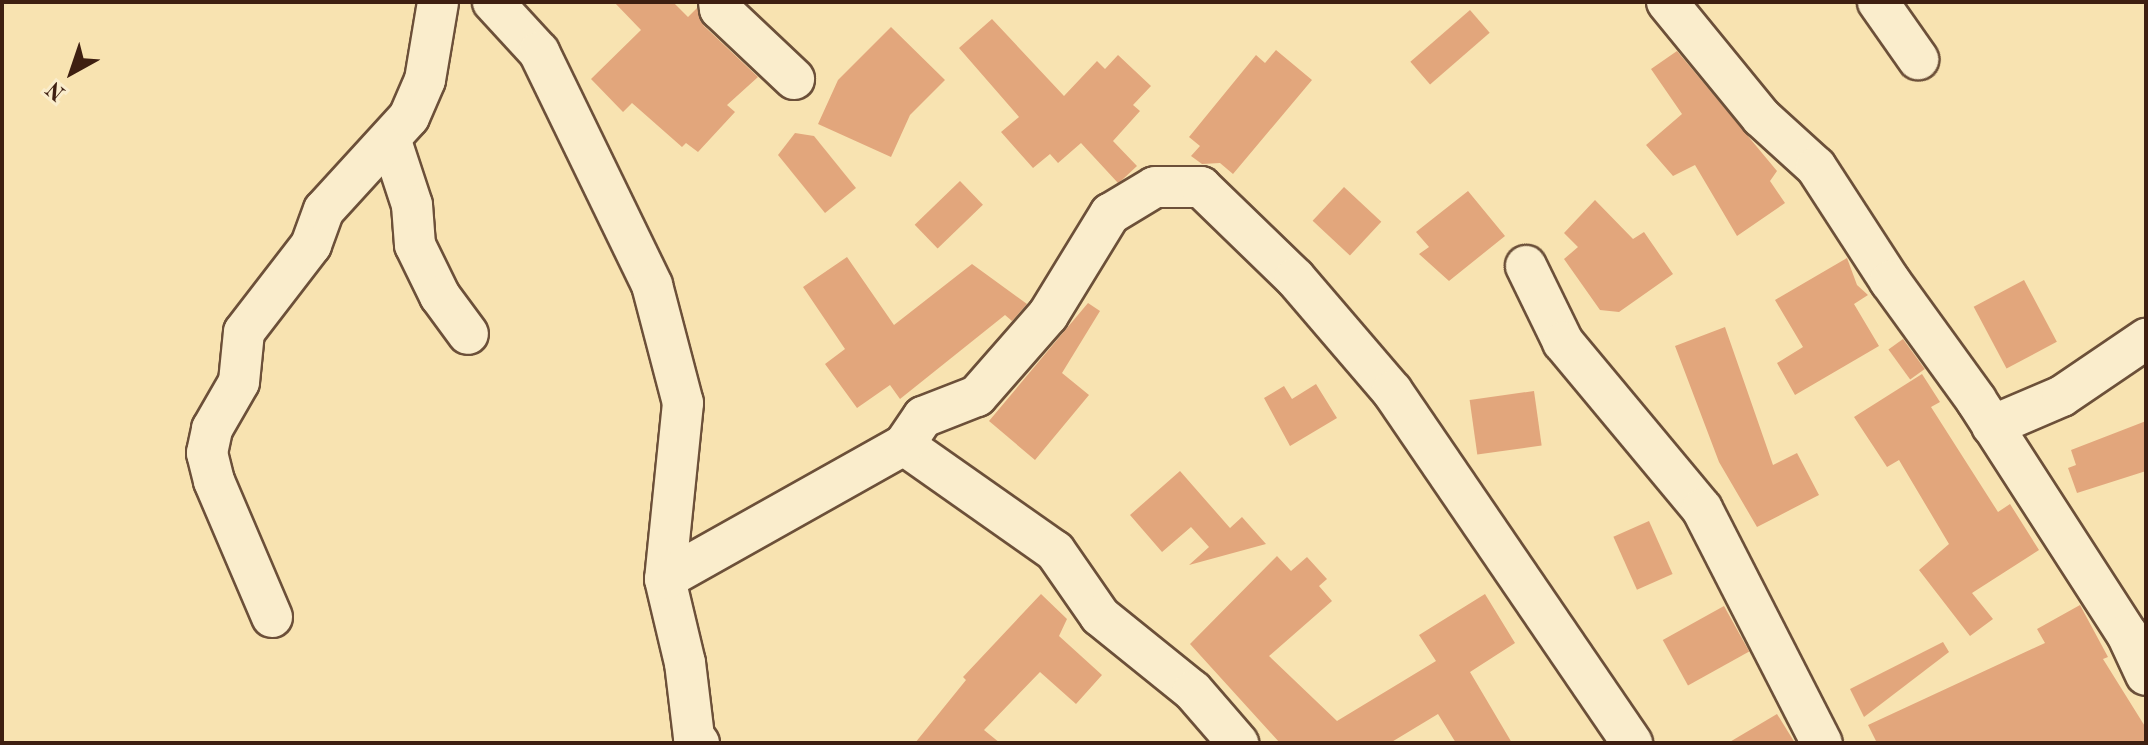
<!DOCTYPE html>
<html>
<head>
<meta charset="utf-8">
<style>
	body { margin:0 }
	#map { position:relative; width:2148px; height:745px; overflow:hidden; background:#f8e3b1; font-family:"Old Standard TT",serif }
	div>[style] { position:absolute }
	.building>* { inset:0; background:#e2a67c; transform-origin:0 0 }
	.roads { filter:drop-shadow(2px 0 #6c5039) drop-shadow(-2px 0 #6c5039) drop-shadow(0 2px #6c5039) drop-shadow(0 -2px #6c5039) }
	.minor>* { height:40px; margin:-20px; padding:0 20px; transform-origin:20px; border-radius:20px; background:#faedcc }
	span { translate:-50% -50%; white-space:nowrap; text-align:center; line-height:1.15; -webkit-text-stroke:7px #faedcc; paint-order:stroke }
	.frame { position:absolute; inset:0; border:4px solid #3e1f11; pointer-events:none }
	.north { position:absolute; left:32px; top:32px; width:80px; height:80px; -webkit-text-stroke:6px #faedcc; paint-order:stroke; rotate:220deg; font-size:22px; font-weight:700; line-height:32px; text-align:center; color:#3e1f11 }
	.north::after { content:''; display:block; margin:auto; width:28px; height:36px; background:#3e1f11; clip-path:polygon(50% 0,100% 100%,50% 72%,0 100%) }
</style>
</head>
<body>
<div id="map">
	<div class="building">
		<div style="clip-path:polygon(614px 2px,673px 2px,688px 17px,697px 8px,704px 26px,758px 77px,727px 105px,735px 112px,698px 152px,686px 143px,682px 147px,632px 103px,623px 112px,591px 79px,641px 30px)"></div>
		<div style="left:1470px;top:10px;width:30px;height:79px;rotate:49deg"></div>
		<div style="clip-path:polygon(992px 19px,1064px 96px,1097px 61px,1105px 69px,1118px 55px,1151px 86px,1133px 105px,1140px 111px,1113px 141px,1137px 166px,1122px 180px,1118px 183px,1081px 143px,1058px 163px,1050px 154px,1033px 168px,1001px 132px,1019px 117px,959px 48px)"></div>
		<div style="clip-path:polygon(891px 27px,945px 80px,910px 115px,891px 157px,818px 124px,838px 80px)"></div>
		<div style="clip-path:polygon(1276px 50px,1312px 80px,1233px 174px,1220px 163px,1202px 164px,1191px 156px,1200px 146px,1189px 137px,1256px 55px,1265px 63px)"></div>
		<div style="clip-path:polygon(1677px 51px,1777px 171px,1770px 181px,1785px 203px,1737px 236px,1695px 165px,1673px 176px,1646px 145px,1682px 114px,1651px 69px)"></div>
		<div style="clip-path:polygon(795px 133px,814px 136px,856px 188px,825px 213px,778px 155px)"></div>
		<div style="left:960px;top:181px;width:33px;height:63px;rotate:46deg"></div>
		<div style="left:1344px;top:187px;width:51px;height:46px;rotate:43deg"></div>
		<div style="clip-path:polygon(1468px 191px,1505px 236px,1449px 281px,1419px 254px,1429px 247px,1416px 232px)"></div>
		<div style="clip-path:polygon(1595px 200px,1633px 239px,1644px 232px,1673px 274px,1619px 312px,1600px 310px,1564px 259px,1578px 247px,1564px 233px)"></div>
		<div style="clip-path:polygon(847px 257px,894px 325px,972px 264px,1027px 304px,1012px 321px,1005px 315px,900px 399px,890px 385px,857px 408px,825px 364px,845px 349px,803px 287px)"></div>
		<div style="clip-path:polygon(1847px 258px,1857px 285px,1868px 295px,1854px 304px,1879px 346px,1795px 395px,1777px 363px,1803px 347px,1775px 300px)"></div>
		<div style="left:2024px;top:280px;width:70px;height:57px;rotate:62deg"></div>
		<div style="clip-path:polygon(1088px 303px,1100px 311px,1062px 373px,1089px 395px,1035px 460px,989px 421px)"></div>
		<div style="clip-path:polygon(1725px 327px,1773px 465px,1797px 453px,1819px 495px,1757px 527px,1719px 462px,1675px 346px)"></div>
		<div style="left:1903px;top:339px;width:37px;height:18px;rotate:54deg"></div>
		<div style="clip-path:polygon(1922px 374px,1940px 402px,1931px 407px,1998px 512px,2010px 504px,2039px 550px,1972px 593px,1993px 619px,1970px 636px,1919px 570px,1949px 544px,1899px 460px,1887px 467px,1854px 417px)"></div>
		<div style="clip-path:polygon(1316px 384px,1337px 418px,1290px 446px,1264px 398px,1284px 386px,1292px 399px)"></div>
		<div style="left:1534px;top:391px;width:55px;height:65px;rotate:82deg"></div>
		<div style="clip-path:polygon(2146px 421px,2146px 471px,2077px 493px,2068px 468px,2076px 465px,2071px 450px)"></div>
		<div style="clip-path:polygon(1180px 471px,1230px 528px,1242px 517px,1266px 544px,1189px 565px,1209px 547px,1191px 527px,1162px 552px,1130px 515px)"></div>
		<div style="left:1649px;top:521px;width:58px;height:39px;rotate:66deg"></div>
		<div style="clip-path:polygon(1277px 556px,1291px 571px,1307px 557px,1327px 579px,1319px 586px,1332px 601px,1269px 656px,1337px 721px,1436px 661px,1419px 635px,1485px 594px,1515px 643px,1470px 672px,1512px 743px,1456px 743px,1438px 714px,1390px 743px,1280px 743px,1190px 644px)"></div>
		<div style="clip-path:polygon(1041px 594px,1067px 619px,1059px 636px,1102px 675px,1076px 704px,1040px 672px,984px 730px,1000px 743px,915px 743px,966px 680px,963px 677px)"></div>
		<div style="clip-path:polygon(2080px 605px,2108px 657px,2103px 659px,2146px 728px,2146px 743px,1877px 743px,1868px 725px,2045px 643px,2037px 629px)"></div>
		<div style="left:1724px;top:606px;width:52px;height:70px;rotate:61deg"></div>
		<div style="clip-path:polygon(1943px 642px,1949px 652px,1864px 717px,1850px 689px)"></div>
		<div style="clip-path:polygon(1777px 714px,1795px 743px,1728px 743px)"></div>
	</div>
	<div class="roads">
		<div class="minor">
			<div style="left:493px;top:2px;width:68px;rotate:47.4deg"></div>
			<div style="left:539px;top:52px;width:259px;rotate:64.1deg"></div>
			<div style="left:652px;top:285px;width:122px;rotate:75.3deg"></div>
			<div style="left:683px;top:403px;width:177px;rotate:95.8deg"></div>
			<div style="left:719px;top:2px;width:7px;rotate:82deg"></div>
			<div style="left:720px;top:9px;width:102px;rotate:43.4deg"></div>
			<div style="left:1667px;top:2px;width:149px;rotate:50.7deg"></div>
			<div style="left:1761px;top:117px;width:74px;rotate:42.3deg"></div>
			<div style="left:1816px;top:167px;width:136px;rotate:57deg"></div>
			<div style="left:1890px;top:281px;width:147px;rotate:54.1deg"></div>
			<div style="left:1976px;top:400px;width:278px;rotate:57.2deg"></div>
			<div style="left:2127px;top:634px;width:45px;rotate:65.1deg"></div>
			<div style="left:1878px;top:2px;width:70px;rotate:54.9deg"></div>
			<div style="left:391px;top:141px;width:67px;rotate:71.8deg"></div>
			<div style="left:412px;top:205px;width:40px;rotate:85.7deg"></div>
			<div style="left:415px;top:245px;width:57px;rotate:63.9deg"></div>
			<div style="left:440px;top:296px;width:47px;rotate:53.6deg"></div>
			<div style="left:1526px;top:266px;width:85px;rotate:64deg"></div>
			<div style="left:1563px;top:342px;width:217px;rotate:50.2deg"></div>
			<div style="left:1702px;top:509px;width:263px;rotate:62.9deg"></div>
			<div style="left:1992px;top:426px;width:76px;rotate:-23.2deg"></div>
			<div style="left:2062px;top:396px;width:102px;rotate:-34.2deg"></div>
			<div style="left:904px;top:445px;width:184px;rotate:35.1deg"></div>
			<div style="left:1055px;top:551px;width:79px;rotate:55.3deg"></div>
			<div style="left:1100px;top:616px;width:119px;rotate:38.9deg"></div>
			<div style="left:1193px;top:691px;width:69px;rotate:49.1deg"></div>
			<div style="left:272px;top:617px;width:148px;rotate:-113.1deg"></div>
			<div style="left:214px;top:481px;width:29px;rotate:-104deg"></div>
			<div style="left:207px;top:453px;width:25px;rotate:-78deg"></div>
			<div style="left:212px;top:429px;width:54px;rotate:-60.1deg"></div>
			<div style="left:239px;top:382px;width:50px;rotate:-84.3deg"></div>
			<div style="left:244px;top:332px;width:110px;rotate:-52.4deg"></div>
			<div style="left:311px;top:245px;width:37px;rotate:-70deg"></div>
			<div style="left:324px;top:210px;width:126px;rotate:-47.6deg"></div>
			<div style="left:409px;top:117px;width:40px;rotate:-66.6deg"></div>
			<div style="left:425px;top:80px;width:79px;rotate:-80.5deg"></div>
			<div style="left:699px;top:743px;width:8px;rotate:-130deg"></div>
			<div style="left:694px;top:737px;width:75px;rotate:-96.9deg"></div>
			<div style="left:685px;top:663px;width:86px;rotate:-103.4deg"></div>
			<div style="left:665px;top:579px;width:274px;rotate:-29.3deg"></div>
			<div style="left:904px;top:445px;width:34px;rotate:-56deg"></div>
			<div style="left:923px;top:417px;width:58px;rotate:-21.3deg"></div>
			<div style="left:977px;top:396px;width:108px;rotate:-48.8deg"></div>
			<div style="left:1048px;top:315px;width:119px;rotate:-58.5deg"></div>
			<div style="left:1110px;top:214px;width:52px;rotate:-31deg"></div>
			<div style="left:1155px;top:187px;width:46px"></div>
			<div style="left:1201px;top:187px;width:131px;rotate:44.1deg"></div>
			<div style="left:1295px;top:278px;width:149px;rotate:49.4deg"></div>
			<div style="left:1392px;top:391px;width:426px;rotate:55.7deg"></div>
		</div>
	</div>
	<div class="frame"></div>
	<div class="north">N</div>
</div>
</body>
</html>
